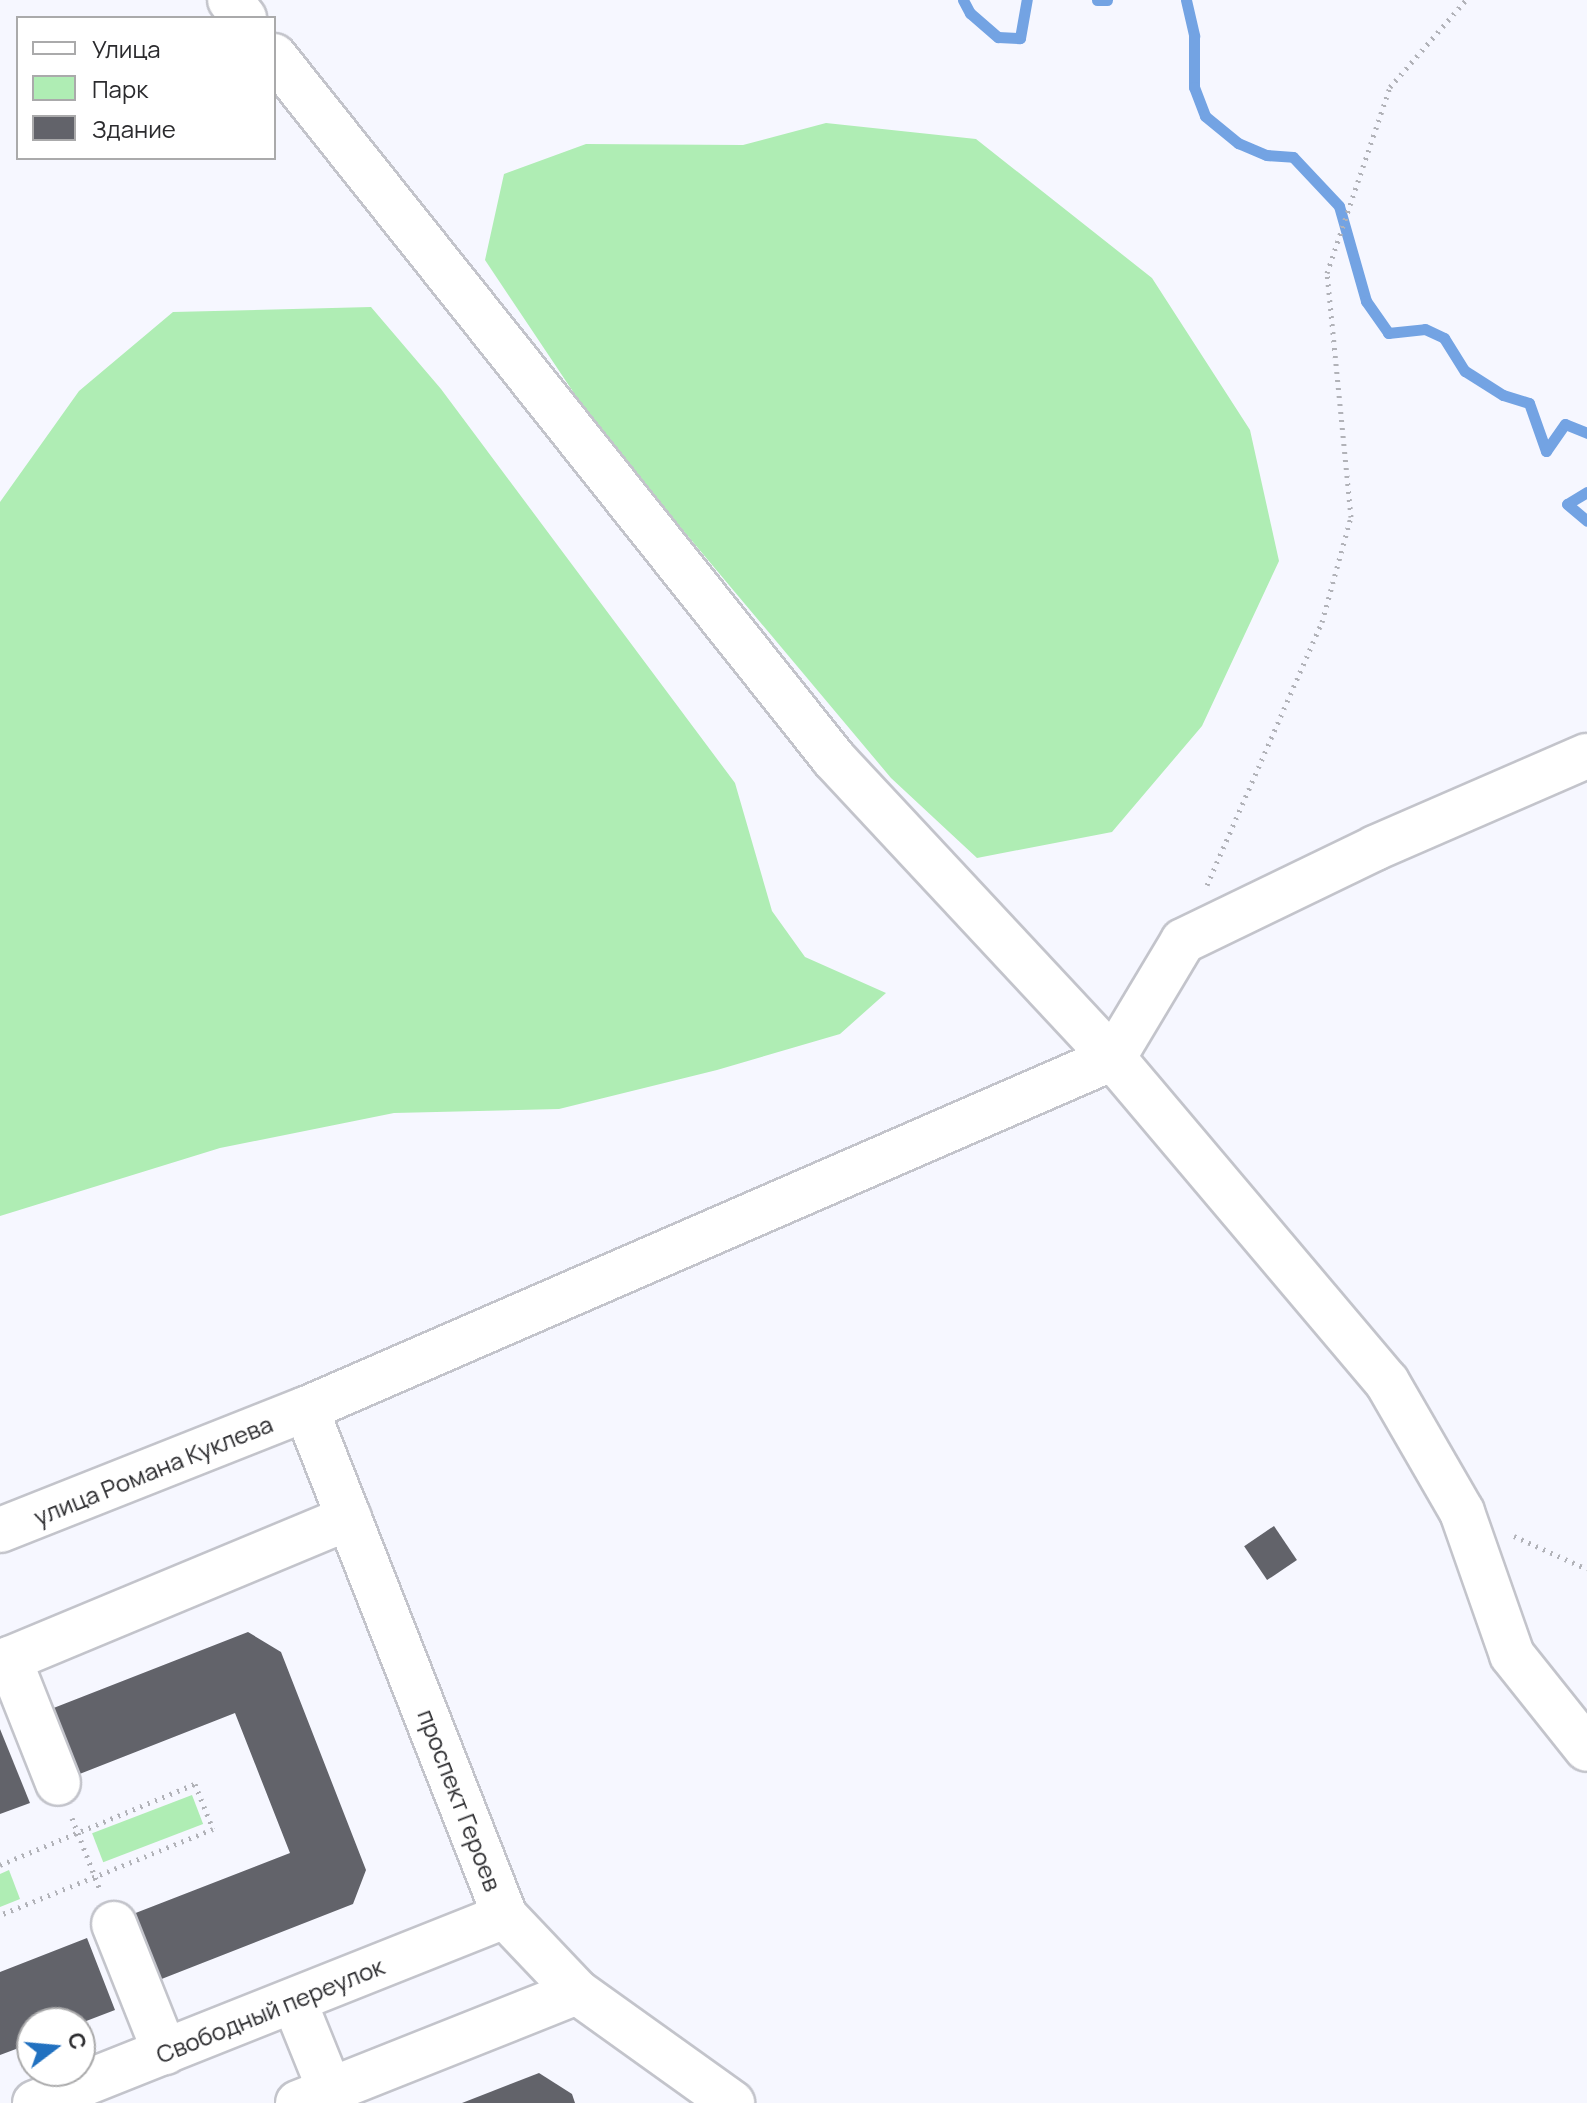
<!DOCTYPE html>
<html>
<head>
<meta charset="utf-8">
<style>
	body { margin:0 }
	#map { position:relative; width:1587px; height:2103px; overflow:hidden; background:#f6f7ff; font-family:Manrope,sans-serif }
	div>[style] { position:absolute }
	.green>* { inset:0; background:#afedb4; transform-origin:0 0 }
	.stream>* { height:11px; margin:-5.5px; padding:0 5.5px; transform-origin:5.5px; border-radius:5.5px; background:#73a3e3 }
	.building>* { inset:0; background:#62636a; transform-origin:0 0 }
	.path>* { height:5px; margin-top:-2.5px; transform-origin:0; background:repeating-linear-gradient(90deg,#b1b2b8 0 2px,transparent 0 8px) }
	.roads { filter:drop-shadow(2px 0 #c3c4cb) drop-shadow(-2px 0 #c3c4cb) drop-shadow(0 2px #c3c4cb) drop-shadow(0 -2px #c3c4cb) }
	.minor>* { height:44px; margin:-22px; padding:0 22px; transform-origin:22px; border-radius:22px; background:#fff }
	span { translate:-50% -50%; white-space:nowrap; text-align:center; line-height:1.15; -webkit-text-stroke:8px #fff; paint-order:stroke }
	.street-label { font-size:24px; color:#2b2b2e }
	.legend { position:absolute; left:16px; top:16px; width:260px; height:144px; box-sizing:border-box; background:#fff; border:2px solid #aaaaab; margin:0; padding:10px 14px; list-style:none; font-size:24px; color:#2b2b2e }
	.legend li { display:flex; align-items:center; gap:16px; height:40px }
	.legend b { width:40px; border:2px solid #aaaaab }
	.north { position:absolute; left:16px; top:2007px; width:80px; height:80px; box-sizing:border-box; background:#fff; border:2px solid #aaaaab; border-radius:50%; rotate:74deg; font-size:22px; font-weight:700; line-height:32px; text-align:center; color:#2b2b2e }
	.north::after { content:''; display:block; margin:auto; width:28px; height:36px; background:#2171c0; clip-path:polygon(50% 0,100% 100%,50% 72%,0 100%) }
</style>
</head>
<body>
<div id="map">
	<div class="green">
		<div style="clip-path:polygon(826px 123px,976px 139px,1152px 278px,1250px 430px,1279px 561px,1202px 726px,1112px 832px,977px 858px,891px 778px,598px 429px,485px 260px,504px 174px,586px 144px,743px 145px)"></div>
		<div style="clip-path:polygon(371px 307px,441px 389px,735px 783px,772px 911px,805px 957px,886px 993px,840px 1034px,717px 1070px,559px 1109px,394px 1113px,220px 1148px,0 1216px,0 502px,79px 391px,173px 312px)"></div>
		<div style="left:192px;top:1795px;width:31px;height:107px;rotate:69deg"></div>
		<div style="clip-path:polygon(9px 1870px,20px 1899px,0 1907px,0 1874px)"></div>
	</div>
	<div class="stream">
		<div style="left:963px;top:0;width:15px;rotate:62deg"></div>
		<div style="left:970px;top:13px;width:37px;rotate:41deg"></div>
		<div style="left:998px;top:37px;width:22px;rotate:3deg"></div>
		<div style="left:1020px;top:38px;width:39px;rotate:-80deg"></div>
		<div style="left:1097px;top:0;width:10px"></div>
		<div style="left:1186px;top:0;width:37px;rotate:77deg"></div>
		<div style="left:1194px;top:36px;width:51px;rotate:90deg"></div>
		<div style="left:1194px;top:87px;width:31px;rotate:69deg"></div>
		<div style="left:1205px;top:116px;width:43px;rotate:39.3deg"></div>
		<div style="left:1238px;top:143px;width:30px;rotate:23deg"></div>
		<div style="left:1266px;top:155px;width:27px;rotate:4deg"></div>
		<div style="left:1293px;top:157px;width:67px;rotate:46.8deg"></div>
		<div style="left:1339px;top:206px;width:99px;rotate:74.1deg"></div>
		<div style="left:1366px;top:301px;width:39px;rotate:55deg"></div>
		<div style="left:1388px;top:333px;width:37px;rotate:-6deg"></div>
		<div style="left:1425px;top:329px;width:21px;rotate:25deg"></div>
		<div style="left:1444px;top:338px;width:39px;rotate:58deg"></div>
		<div style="left:1465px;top:371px;width:45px;rotate:32.3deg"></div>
		<div style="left:1503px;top:395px;width:27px;rotate:17deg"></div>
		<div style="left:1529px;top:403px;width:51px;rotate:70.5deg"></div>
		<div style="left:1546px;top:451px;width:33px;rotate:-55deg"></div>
		<div style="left:1565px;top:424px;width:24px;rotate:22deg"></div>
		<div style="left:1587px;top:492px;width:23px;rotate:149deg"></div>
		<div style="left:1567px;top:504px;width:26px;rotate:40deg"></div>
	</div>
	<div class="building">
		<div style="left:1274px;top:1526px;width:41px;height:36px;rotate:56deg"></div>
		<div style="clip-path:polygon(248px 1632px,281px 1652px,366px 1870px,353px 1904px,159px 1980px,133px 1914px,290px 1853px,235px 1713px,77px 1775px,51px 1709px)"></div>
		<div style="clip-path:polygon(0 1729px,30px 1803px,0 1814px)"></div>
		<div style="clip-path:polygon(87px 1938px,115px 2010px,81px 2023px,32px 2023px,32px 2043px,0 2055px,0 1972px)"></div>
		<div style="clip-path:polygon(539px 2073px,572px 2094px,575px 2103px,462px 2103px)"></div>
	</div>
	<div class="path">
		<div style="left:1207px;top:885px;width:287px;rotate:-66.4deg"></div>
		<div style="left:1322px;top:622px;width:109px;rotate:-74.6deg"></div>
		<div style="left:1351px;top:517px;width:245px;rotate:-95.6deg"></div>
		<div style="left:1327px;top:273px;width:196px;rotate:-71.3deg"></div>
		<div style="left:1390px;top:87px;width:116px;rotate:-48.9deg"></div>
		<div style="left:1514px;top:1536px;width:80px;rotate:24.3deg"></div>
		<div style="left:72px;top:1818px;width:77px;rotate:68.7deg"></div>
		<div style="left:0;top:1865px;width:211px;rotate:-22.6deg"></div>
		<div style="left:195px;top:1784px;width:48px;rotate:68.2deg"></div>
		<div style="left:213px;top:1829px;width:230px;rotate:158deg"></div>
	</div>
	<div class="roads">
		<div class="minor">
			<div style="left:230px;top:0;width:23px;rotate:52deg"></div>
			<div style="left:274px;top:56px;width:899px;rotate:51.46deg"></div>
			<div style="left:834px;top:759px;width:409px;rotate:47deg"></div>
			<div style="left:1113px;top:1058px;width:424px;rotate:49.8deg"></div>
			<div style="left:1387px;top:1382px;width:150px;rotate:60deg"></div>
			<div style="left:1462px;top:1512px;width:151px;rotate:70.7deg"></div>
			<div style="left:1512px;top:1655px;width:120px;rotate:51.4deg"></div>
			<div style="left:306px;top:1409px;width:545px;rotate:68.57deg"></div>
			<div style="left:505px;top:1916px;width:105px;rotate:46.5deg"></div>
			<div style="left:577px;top:1992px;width:191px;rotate:35.6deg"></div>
			<div style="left:0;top:1530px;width:329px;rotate:-21.6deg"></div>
			<div style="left:306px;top:1409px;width:880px;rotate:-23.51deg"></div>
			<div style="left:1113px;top:1058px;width:136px;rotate:-59.1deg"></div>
			<div style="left:1183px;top:941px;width:213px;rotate:-25.8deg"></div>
			<div style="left:1375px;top:848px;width:231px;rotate:-23.5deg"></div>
			<div style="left:9px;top:1659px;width:133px;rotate:68.4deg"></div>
			<div style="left:0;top:1663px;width:378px;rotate:-22.6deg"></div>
			<div style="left:114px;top:1924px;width:138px;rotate:68.3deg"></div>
			<div style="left:294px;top:2001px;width:96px;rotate:68deg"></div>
			<div style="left:35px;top:2103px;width:506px;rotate:-21.7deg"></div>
			<div style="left:298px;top:2103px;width:300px;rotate:-21.7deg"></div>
		</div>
	</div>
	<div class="street-label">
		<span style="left:153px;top:1470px;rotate:-22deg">улица Романа Куклева</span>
		<span style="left:460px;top:1800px;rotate:69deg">проспект Героев</span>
		<span style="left:270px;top:2010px;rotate:-22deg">Свободный переулок</span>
	</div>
	<ul class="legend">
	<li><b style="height:10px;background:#fff"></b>Улица</li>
	<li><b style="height:22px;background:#afedb4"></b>Парк</li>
	<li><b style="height:22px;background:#62636a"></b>Здание</li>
	</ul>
	<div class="north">С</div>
</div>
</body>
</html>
